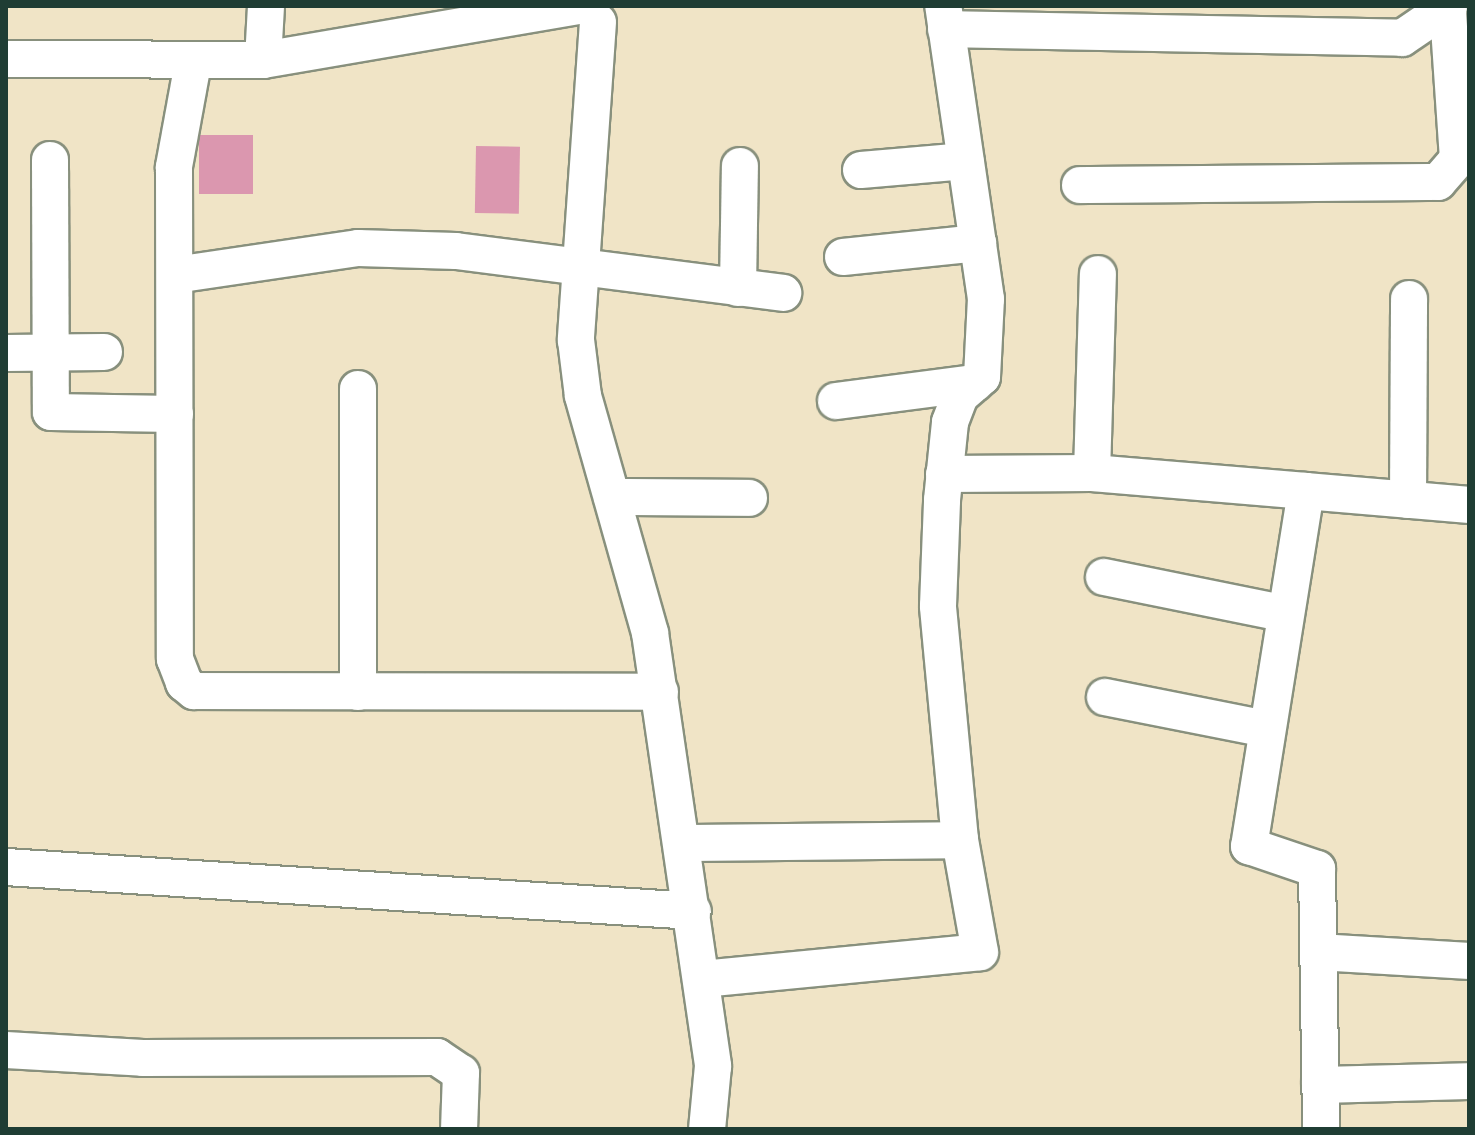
<!DOCTYPE html>
<html>
<head>
<meta charset="utf-8">
<style>
	body { margin:0 }
	#map { position:relative; width:1475px; height:1135px; overflow:hidden; background:#f0e4c6; font-family:"Old Standard TT",serif }
	div>[style] { position:absolute }
	.building>* { inset:0; background:#db97af; transform-origin:0 0 }
	.roads { filter:drop-shadow(2px 0 #88907d) drop-shadow(-2px 0 #88907d) drop-shadow(0 2px #88907d) drop-shadow(0 -2px #88907d) }
	.minor>* { height:36px; margin:-18px; padding:0 18px; transform-origin:18px; border-radius:18px; background:#fff }
	span { translate:-50% -50%; white-space:nowrap; text-align:center; line-height:1.15; -webkit-text-stroke:6px #fcf5e5; paint-order:stroke }
	.frame { position:absolute; inset:0; border:8px solid #1f3d34; pointer-events:none }
</style>
</head>
<body>
<div id="map">
	<div class="building">
		<div style="left:199px;top:135px;width:54px;height:59px"></div>
		<div style="left:476px;top:146px;width:44px;height:67px;rotate:1deg"></div>
	</div>
	<div class="roads">
		<div class="minor">
			<div style="left:598px;top:22px;width:319px;rotate:94deg"></div>
			<div style="left:576px;top:340px;width:56px;rotate:82.9deg"></div>
			<div style="left:583px;top:396px;width:246px;rotate:74.2deg"></div>
			<div style="left:650px;top:633px;width:438px;rotate:81.7deg"></div>
			<div style="left:713px;top:1066px;width:63px;rotate:95.4deg"></div>
			<div style="left:946px;top:29px;width:456px;rotate:1.1deg"></div>
			<div style="left:1402px;top:38px;width:57px;rotate:-34.2deg"></div>
			<div style="left:6px;top:59px;width:257px;rotate:0.2deg"></div>
			<div style="left:263px;top:60px;width:320px;rotate:-9.7deg"></div>
			<div style="left:263px;top:60px;width:54px;rotate:-86.8deg"></div>
			<div style="left:193px;top:63px;width:106px;rotate:100.4deg"></div>
			<div style="left:174px;top:167px;width:492px;rotate:89.9deg"></div>
			<div style="left:175px;top:659px;width:26px;rotate:69deg"></div>
			<div style="left:184px;top:683px;width:13px;rotate:39deg"></div>
			<div style="left:194px;top:691px;width:466px;rotate:0.1deg"></div>
			<div style="left:50px;top:160px;width:252px;rotate:89.8deg"></div>
			<div style="left:51px;top:412px;width:124px;rotate:0.9deg"></div>
			<div style="left:861px;top:170px;width:105px;rotate:-4.9deg"></div>
			<div style="left:1080px;top:185px;width:358px;rotate:-0.5deg"></div>
			<div style="left:1438px;top:182px;width:30px;rotate:-49deg"></div>
			<div style="left:1458px;top:159px;width:147px;rotate:-93.9deg"></div>
			<div style="left:843px;top:257px;width:136px;rotate:-5.9deg"></div>
			<div style="left:175px;top:275px;width:185px;rotate:-8.4deg"></div>
			<div style="left:358px;top:248px;width:98px;rotate:1.8deg"></div>
			<div style="left:456px;top:251px;width:330px;rotate:7.3deg"></div>
			<div style="left:738px;top:288px;width:122px;rotate:-89.1deg"></div>
			<div style="left:6px;top:353px;width:98px;rotate:-0.6deg"></div>
			<div style="left:358px;top:389px;width:303px;rotate:90deg"></div>
			<div style="left:836px;top:401px;width:140px;rotate:-7.4deg"></div>
			<div style="left:1092px;top:473px;width:199px;rotate:-88.3deg"></div>
			<div style="left:944px;top:474px;width:148px;rotate:-0.4deg"></div>
			<div style="left:1092px;top:473px;width:215px;rotate:4.8deg"></div>
			<div style="left:1306px;top:491px;width:360px;rotate:99.1deg"></div>
			<div style="left:1249px;top:846px;width:72px;rotate:18.7deg"></div>
			<div style="left:1317px;top:869px;width:260px;rotate:89.1deg"></div>
			<div style="left:1306px;top:491px;width:164px;rotate:4.9deg"></div>
			<div style="left:612px;top:497px;width:137px;rotate:0.4deg"></div>
			<div style="left:1408px;top:500px;width:201px;rotate:-89.7deg"></div>
			<div style="left:1104px;top:577px;width:182px;rotate:11.4deg"></div>
			<div style="left:1105px;top:697px;width:164px;rotate:11.2deg"></div>
			<div style="left:684px;top:843px;width:276px;rotate:-0.6deg"></div>
			<div style="left:960px;top:840px;width:235px;rotate:-95.4deg"></div>
			<div style="left:938px;top:606px;width:106px;rotate:-87.8deg"></div>
			<div style="left:942px;top:500px;width:78px;rotate:-84.1deg"></div>
			<div style="left:950px;top:422px;width:28px;rotate:-69deg"></div>
			<div style="left:960px;top:396px;width:29px;rotate:-41deg"></div>
			<div style="left:982px;top:377px;width:78px;rotate:-87.1deg"></div>
			<div style="left:986px;top:299px;width:296px;rotate:-98.3deg"></div>
			<div style="left:6px;top:867px;width:688px;rotate:3.66deg"></div>
			<div style="left:1319px;top:952px;width:150px;rotate:3.4deg"></div>
			<div style="left:702px;top:979px;width:279px;rotate:-5.5deg"></div>
			<div style="left:980px;top:952px;width:114px;rotate:-100.1deg"></div>
			<div style="left:6px;top:1050px;width:137px;rotate:3.3deg"></div>
			<div style="left:143px;top:1058px;width:294px;rotate:-0.2deg"></div>
			<div style="left:437px;top:1057px;width:29px;rotate:34deg"></div>
			<div style="left:461px;top:1073px;width:56px;rotate:92deg"></div>
			<div style="left:1320px;top:1085px;width:149px;rotate:-1.5deg"></div>
		</div>
	</div>
	<div class="frame"></div>
</div>
</body>
</html>
